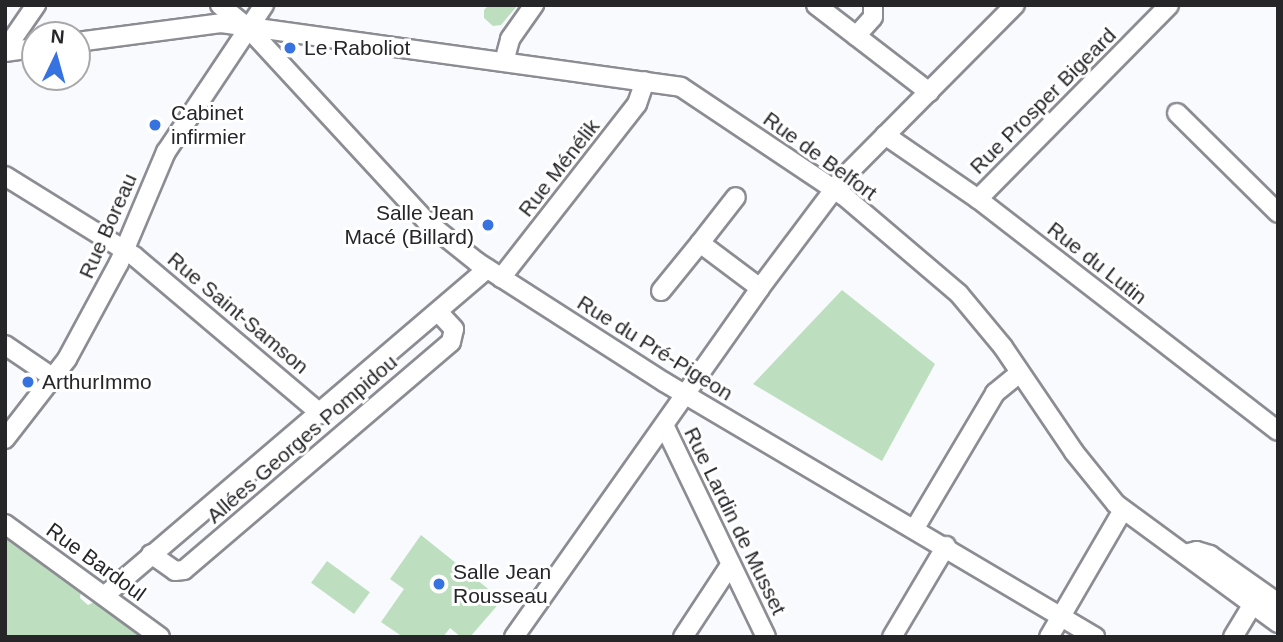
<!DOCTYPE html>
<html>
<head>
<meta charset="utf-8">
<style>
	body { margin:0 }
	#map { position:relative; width:1283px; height:642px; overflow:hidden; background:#f9fafe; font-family:Helvetica,sans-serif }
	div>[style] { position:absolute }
	.green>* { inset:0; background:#bddfbf; transform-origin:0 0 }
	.roads { filter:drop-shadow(2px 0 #8c8c93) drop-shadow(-2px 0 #8c8c93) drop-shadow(0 2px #8c8c93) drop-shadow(0 -2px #8c8c93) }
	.minor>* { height:18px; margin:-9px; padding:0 9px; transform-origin:9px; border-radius:9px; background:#fff }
	.dots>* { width:19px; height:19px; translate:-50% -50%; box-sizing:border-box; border:4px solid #fff; border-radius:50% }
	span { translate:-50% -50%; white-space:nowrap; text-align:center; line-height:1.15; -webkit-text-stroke:6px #fff; paint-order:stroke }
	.poi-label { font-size:21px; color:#262629 }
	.left { translate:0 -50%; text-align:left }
	.right { translate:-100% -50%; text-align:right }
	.street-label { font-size:21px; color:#262629 }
	.frame { position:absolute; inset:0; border:7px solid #262629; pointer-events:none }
	.north { position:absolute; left:21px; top:21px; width:70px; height:70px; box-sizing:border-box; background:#fff; border:2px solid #a8a8a9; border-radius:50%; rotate:5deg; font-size:19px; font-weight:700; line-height:28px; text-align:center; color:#262629 }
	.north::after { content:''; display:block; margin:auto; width:24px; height:32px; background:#3772e1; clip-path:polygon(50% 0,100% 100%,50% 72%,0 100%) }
</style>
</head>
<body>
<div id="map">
	<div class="green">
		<div style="clip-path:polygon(489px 5px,516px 5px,517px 6px,501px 25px,493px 26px,484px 18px,484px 10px)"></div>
		<div style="clip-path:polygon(842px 290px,935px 364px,882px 461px,753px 384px)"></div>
		<div style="clip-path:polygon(5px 535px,81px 590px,80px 598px,88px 605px,96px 601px,144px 637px,5px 637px)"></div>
		<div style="clip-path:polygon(421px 535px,502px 600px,470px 637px,461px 637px,450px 628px,443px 637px,403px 637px,381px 622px,404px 589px,390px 579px)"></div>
		<div style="left:327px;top:561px;width:53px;height:27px;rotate:36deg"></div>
	</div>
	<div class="roads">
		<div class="minor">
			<div style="left:220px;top:5px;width:36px;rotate:39deg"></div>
			<div style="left:248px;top:28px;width:264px;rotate:47.3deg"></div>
			<div style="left:427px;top:222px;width:64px;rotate:38.7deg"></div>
			<div style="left:477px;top:262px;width:222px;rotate:32.7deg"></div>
			<div style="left:664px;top:382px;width:501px;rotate:30.61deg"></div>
			<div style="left:816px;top:5px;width:143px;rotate:37.6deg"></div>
			<div style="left:856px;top:36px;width:25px;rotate:-48deg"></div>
			<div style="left:873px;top:17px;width:12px;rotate:-90deg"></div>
			<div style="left:77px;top:42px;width:145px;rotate:-7.5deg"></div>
			<div style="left:221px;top:23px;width:464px;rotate:7.9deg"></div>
			<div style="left:681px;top:87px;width:196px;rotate:33.8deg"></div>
			<div style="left:844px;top:196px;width:151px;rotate:40.4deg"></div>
			<div style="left:959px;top:294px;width:69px;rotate:50.3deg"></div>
			<div style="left:1003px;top:347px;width:127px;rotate:55.9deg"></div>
			<div style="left:1074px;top:452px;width:67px;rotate:51.1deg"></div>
			<div style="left:1116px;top:504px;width:201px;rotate:36.3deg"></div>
			<div style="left:5px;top:50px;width:55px;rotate:-55.4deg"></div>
			<div style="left:5px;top:52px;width:30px;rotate:-8deg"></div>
			<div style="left:504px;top:62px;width:24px;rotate:-75deg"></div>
			<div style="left:510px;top:39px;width:42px;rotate:-54.8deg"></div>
			<div style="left:1177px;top:113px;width:142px;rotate:44.7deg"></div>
			<div style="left:885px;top:135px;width:113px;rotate:34.5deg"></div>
			<div style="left:978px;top:199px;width:379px;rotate:37.7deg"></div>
			<div style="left:5px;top:176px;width:152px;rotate:31.8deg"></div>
			<div style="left:134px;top:256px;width:245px;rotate:40.2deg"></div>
			<div style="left:978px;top:199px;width:272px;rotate:-45.4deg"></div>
			<div style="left:700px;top:243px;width:58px;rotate:-52deg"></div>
			<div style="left:501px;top:278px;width:221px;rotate:-52deg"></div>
			<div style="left:637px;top:104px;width:24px;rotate:-71deg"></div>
			<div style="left:661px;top:291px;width:62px;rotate:-50.9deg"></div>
			<div style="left:700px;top:243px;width:75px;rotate:36.9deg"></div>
			<div style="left:5px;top:345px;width:60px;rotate:34.2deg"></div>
			<div style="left:664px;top:425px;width:235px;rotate:64.3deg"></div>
			<div style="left:5px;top:439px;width:101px;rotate:-52.2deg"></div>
			<div style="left:67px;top:359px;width:109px;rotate:-61.6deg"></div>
			<div style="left:119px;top:263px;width:121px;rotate:-67.1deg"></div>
			<div style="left:166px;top:152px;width:177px;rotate:-56.3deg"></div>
			<div style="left:5px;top:524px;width:192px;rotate:36.1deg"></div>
			<div style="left:915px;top:528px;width:157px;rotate:-59.3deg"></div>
			<div style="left:995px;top:393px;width:32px;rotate:-39deg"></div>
			<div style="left:151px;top:554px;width:29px;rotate:35deg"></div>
			<div style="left:175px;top:571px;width:9px;rotate:-6deg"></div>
			<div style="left:184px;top:570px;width:351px;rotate:-40.5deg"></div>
			<div style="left:451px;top:342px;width:13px;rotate:-77deg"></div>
			<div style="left:454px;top:329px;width:23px;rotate:-133deg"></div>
			<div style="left:1185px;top:554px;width:12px;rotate:-14deg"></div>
			<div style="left:1197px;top:551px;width:14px;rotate:17deg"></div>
			<div style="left:1210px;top:555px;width:83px;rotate:35.2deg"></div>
			<div style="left:104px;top:596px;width:504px;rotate:-40.49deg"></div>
			<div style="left:514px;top:637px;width:427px;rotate:-54.8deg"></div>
			<div style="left:760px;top:288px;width:135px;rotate:-53.1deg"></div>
			<div style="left:841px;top:180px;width:247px;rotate:-45.2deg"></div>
			<div style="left:683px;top:637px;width:87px;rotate:-56.7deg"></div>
			<div style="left:892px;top:637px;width:106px;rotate:-59.3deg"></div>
			<div style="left:1049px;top:637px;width:147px;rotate:-59.8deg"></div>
			<div style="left:1233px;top:637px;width:37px;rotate:-59deg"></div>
		</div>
	</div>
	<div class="dots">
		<div style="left:290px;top:48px;background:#3772e1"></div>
		<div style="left:155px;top:125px;background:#3772e1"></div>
		<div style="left:488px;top:225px;background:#3772e1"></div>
		<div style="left:28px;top:382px;background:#3772e1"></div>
		<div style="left:439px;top:584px;background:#3772e1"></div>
	</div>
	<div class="poi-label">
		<span class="left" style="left:304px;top:48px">Le Raboliot</span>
		<span class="left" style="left:171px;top:125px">Cabinet<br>infirmier</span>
		<span class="right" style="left:474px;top:225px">Salle Jean<br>Macé (Billard)</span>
		<span class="left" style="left:42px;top:382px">ArthurImmo</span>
		<span class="left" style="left:453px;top:584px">Salle Jean<br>Rousseau</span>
	</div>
	<div class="street-label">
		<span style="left:1043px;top:101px;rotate:-45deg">Rue Prosper Bigeard</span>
		<span style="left:820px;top:156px;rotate:36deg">Rue de Belfort</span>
		<span style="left:559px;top:168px;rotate:-52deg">Rue Ménélik</span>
		<span style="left:108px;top:226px;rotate:-66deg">Rue Boreau</span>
		<span style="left:1097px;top:263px;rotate:38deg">Rue du Lutin</span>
		<span style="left:238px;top:313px;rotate:40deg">Rue Saint-Samson</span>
		<span style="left:655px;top:348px;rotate:32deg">Rue du Pré-Pigeon</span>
		<span style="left:302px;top:439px;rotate:-41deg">Allées Georges Pompidou</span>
		<span style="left:735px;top:521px;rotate:64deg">Rue Lardin de Musset</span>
		<span style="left:96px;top:562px;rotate:36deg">Rue Bardoul</span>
	</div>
	<div class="frame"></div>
	<div class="north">N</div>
</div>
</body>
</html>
